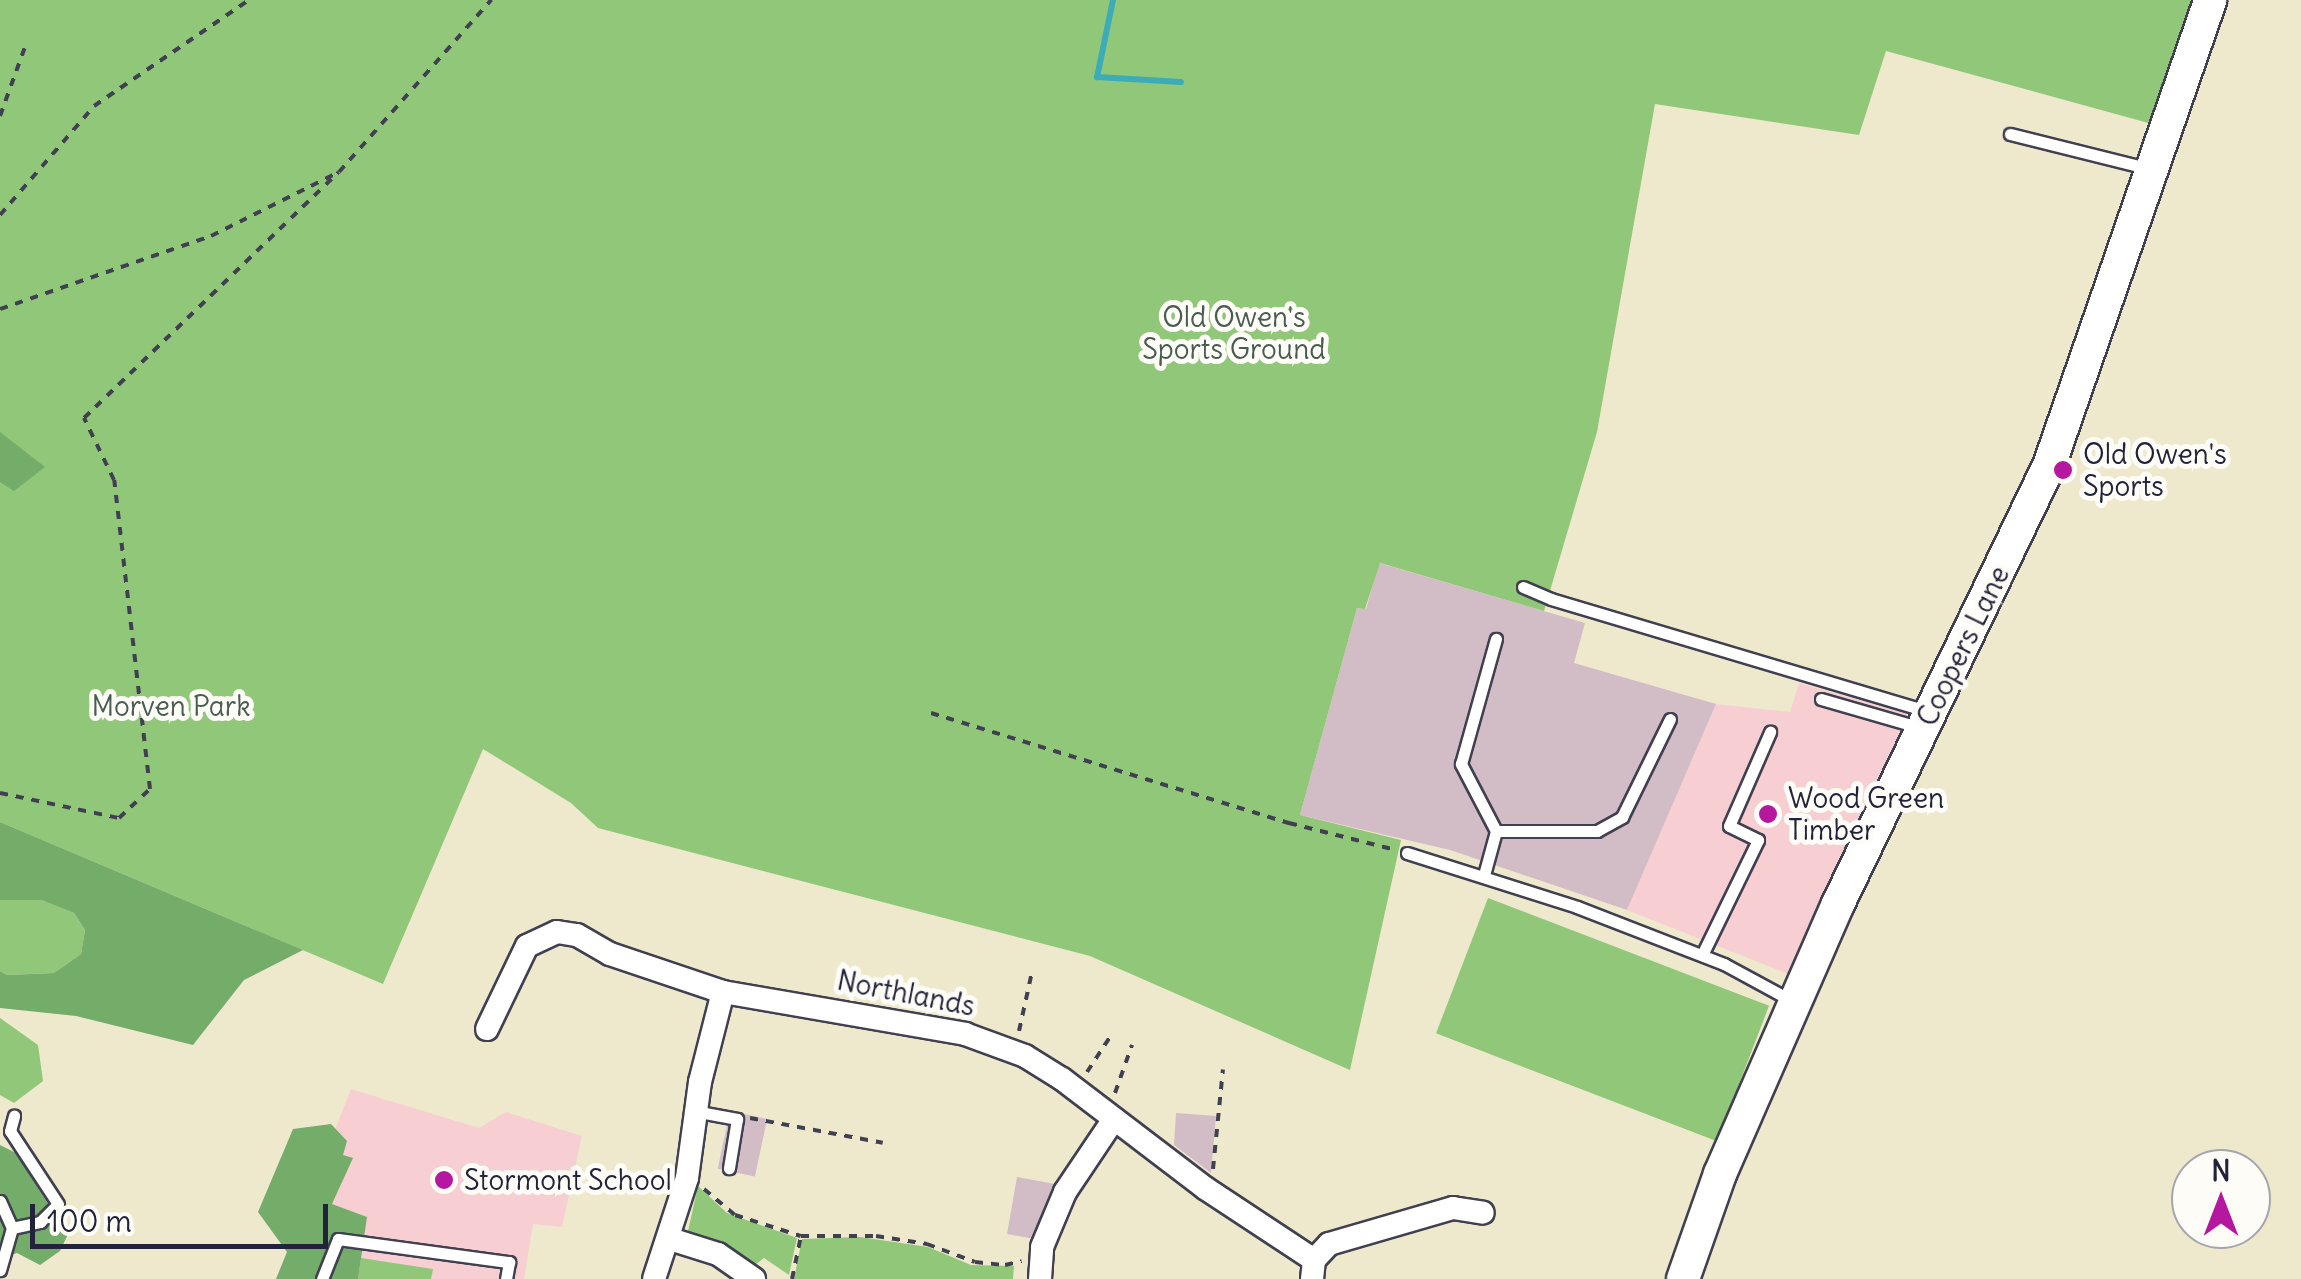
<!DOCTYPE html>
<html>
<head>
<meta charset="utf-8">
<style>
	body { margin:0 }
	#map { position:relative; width:2301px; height:1279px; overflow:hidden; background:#eee9cd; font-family:Delius,sans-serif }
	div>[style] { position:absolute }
	.built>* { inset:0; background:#f7cfd2 }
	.industrial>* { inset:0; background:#d2bdc6; transform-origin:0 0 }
	.green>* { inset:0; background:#91c779; transform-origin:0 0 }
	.forest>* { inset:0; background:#74ac69 }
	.stream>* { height:6px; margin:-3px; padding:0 3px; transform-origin:3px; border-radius:3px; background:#3cadb8 }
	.path>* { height:4px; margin-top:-2px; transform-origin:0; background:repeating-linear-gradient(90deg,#414051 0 8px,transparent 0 16px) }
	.roads { filter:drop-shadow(2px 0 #414051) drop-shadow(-2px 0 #414051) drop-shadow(0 2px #414051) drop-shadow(0 -2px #414051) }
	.service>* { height:11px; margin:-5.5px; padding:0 5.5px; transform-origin:5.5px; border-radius:5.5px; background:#fff }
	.minor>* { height:22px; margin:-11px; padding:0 11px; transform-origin:11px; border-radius:11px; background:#fff }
	.secondary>* { height:32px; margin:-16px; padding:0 16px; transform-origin:16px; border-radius:16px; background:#fff }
	.dots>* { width:28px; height:28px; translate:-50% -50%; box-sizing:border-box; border:5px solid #fdfcf7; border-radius:50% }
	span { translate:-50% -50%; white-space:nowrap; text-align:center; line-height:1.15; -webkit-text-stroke:10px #fdfcf7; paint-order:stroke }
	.park-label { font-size:28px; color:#495c51 }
	.poi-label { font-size:28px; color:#22223b }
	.left { translate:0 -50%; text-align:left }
	.street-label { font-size:28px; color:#22223b }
	.north { position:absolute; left:2171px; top:1149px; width:100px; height:100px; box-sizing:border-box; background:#fdfcf7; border:2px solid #a5a5ac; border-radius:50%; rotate:0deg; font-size:28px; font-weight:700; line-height:40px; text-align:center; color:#22223b }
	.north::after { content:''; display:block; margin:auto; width:35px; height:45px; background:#b5179e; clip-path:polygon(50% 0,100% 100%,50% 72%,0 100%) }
	.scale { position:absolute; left:30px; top:1204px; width:298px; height:45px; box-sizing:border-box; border:5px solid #22223b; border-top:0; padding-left:12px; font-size:30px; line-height:35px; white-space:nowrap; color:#22223b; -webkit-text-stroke:8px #fdfcf7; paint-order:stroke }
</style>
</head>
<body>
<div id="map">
	<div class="built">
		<div style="clip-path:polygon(1799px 683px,1907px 714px,1908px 731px,1788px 974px,1627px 910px,1716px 704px,1790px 712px)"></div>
		<div style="clip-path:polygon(351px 1089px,479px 1128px,506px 1112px,582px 1136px,562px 1227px,533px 1224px,524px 1279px,276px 1279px)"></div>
	</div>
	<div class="industrial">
		<div style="clip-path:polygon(1379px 563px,1585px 623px,1574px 663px,1716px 704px,1627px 910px,1450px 850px,1300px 815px,1357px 608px,1366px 609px)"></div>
		<div style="left:730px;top:1111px;width:38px;height:59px;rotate:12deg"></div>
		<div style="clip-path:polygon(1176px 1113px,1216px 1116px,1211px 1173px,1174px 1145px)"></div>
		<div style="clip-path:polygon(1017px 1177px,1055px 1184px,1035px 1239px,1007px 1234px)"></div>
	</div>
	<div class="green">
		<div style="clip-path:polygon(0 0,2196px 0,2152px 124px,1886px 51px,1859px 135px,1655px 104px,1597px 432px,1544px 611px,1380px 563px,1365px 609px,1357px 608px,1300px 815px,1401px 840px,1350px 1070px,1090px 956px,598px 828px,571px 803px,483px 749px,383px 984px,0 822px)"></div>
		<div style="left:1488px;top:898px;width:301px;height:145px;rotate:21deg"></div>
		<div style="clip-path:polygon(0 900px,41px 900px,74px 913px,85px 930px,81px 954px,54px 973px,7px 975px,0 971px)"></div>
		<div style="clip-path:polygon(0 1018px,38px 1045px,43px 1081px,14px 1103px,0 1095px)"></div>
		<div style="clip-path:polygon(698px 1186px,727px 1213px,797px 1238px,789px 1275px,764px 1258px,755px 1265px,694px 1237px,688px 1231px)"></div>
		<div style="clip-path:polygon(860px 1237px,928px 1247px,971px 1265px,1014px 1266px,1013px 1279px,794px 1279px,802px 1239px)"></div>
		<div style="clip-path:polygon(361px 1258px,433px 1269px,431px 1279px,358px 1279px)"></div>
	</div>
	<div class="forest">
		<div style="clip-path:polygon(0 432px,45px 467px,14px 491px,0 482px)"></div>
		<div style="clip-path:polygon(0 822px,303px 950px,244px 980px,193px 1045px,76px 1016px,0 1008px,0 971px,7px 975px,54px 973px,81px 954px,85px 930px,74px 913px,41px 900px,0 900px)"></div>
		<div style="clip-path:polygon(331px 1124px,347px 1141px,343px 1155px,353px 1158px,332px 1204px,367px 1217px,358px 1279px,276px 1279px,287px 1252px,258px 1212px,293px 1129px)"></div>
		<div style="clip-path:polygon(0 1145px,16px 1153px,58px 1220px,71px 1228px,60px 1251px,40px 1265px,17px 1253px,0 1259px)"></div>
	</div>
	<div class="stream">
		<div style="left:1113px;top:0;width:79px;rotate:101.7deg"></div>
		<div style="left:1097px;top:77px;width:84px;rotate:3.4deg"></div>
	</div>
	<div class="path">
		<div style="left:0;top:116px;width:73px;rotate:-70.1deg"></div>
		<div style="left:0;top:215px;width:144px;rotate:-49.2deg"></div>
		<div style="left:94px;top:106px;width:188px;rotate:-34.4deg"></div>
		<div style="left:0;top:309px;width:223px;rotate:-19.1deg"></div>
		<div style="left:211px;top:236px;width:143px;rotate:-26.6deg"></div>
		<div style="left:339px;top:172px;width:230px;rotate:-48.5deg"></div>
		<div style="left:931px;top:713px;width:375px;rotate:17.1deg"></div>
		<div style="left:1289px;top:823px;width:106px;rotate:14.2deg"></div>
		<div style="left:0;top:793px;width:122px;rotate:11.9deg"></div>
		<div style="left:119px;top:818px;width:42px;rotate:-43.1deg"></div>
		<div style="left:150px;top:789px;width:311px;rotate:-96.6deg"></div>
		<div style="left:114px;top:480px;width:69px;rotate:-115.8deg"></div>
		<div style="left:84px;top:418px;width:354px;rotate:-44deg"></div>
		<div style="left:1019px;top:1031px;width:60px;rotate:-77.6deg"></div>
		<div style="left:1087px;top:1072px;width:42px;rotate:-56.7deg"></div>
		<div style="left:1115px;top:1093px;width:51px;rotate:-70.5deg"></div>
		<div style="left:750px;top:1118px;width:135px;rotate:10.6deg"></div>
		<div style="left:1213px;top:1169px;width:100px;rotate:-84.3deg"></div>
		<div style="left:704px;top:1189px;width:40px;rotate:40deg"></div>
		<div style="left:735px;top:1215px;width:69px;rotate:17.7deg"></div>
		<div style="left:792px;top:1279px;width:44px;rotate:-78.2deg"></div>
		<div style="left:801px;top:1236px;width:75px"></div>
		<div style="left:876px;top:1236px;width:52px;rotate:8.9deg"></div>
		<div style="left:927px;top:1244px;width:51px;rotate:20.6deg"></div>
		<div style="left:975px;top:1262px;width:30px;rotate:6deg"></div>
		<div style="left:1005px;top:1265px;width:17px;rotate:-13deg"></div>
	</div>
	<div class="roads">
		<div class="service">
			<div style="left:2010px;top:134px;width:144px;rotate:14deg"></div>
			<div style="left:1523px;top:587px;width:30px;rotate:23deg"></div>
			<div style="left:1551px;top:599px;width:391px;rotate:16.6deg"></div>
			<div style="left:1821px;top:699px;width:101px;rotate:16.1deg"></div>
			<div style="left:1496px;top:831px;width:76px;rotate:-117.6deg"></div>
			<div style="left:1461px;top:764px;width:130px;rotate:-74.4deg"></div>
			<div style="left:1407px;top:853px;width:178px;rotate:17.6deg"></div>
			<div style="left:1577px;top:907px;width:158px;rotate:21.2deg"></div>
			<div style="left:1724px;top:964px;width:80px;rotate:28.5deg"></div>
			<div style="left:1484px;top:875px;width:46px;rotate:-74.7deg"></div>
			<div style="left:1496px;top:831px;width:101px"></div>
			<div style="left:1597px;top:831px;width:29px;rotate:-29deg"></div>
			<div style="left:1622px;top:817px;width:109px;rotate:-63.9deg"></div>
			<div style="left:1702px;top:955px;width:128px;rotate:-64deg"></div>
			<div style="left:1758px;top:840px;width:32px;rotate:-154deg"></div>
			<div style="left:1729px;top:826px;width:103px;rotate:-66.4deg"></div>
			<div style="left:694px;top:1111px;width:44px;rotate:10.5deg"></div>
			<div style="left:737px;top:1119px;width:50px;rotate:99.3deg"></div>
			<div style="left:0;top:1201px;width:30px;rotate:66deg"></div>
			<div style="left:12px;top:1228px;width:44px;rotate:105.9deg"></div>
			<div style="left:12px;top:1228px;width:29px;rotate:-12deg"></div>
			<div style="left:40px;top:1222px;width:25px;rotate:-45deg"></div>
			<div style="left:58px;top:1204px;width:87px;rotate:-123.3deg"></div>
			<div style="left:10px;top:1131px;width:16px;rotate:-75deg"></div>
			<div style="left:322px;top:1279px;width:43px;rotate:-68.2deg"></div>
			<div style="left:338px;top:1239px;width:173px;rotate:7.7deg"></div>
			<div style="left:509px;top:1262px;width:17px;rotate:100deg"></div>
		</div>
		<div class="minor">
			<div style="left:487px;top:1029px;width:92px;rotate:-64.3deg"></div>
			<div style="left:527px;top:946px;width:33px;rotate:-25deg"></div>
			<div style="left:557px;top:932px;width:20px;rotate:9deg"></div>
			<div style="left:577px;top:935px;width:38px;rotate:30deg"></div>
			<div style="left:610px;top:954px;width:119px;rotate:18.6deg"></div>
			<div style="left:723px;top:992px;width:246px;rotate:9.8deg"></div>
			<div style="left:965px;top:1034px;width:64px;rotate:20.1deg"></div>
			<div style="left:1025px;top:1056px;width:44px;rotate:31.9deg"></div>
			<div style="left:1062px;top:1079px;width:180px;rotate:37.3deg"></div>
			<div style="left:1205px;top:1188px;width:131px;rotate:33.4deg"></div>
			<div style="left:670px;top:1239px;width:50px;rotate:17.4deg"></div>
			<div style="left:718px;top:1254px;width:44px;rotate:34.8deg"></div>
			<div style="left:654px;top:1279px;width:106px;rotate:-71.9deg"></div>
			<div style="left:687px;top:1178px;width:97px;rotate:-82.3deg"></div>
			<div style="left:700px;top:1082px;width:93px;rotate:-75.7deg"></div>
			<div style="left:1040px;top:1279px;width:32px;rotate:-86deg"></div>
			<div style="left:1042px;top:1247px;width:60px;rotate:-67.3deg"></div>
			<div style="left:1065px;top:1192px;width:88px;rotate:-56.1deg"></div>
			<div style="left:1312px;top:1279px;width:19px;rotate:-84deg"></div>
			<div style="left:1314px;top:1260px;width:22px;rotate:-47deg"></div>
			<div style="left:1329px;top:1244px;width:129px;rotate:-16.2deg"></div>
			<div style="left:1453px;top:1208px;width:30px;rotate:9deg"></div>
		</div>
		<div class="secondary">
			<div style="left:1683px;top:1279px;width:111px;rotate:-70.6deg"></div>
			<div style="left:1720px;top:1174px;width:295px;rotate:-66.4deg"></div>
			<div style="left:1838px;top:904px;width:486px;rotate:-64.3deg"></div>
			<div style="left:2049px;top:466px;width:493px;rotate:-70.9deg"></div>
		</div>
	</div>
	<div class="dots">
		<div style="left:2063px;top:470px;background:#b5179e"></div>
		<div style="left:1768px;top:814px;background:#b5179e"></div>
		<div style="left:444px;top:1180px;background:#b5179e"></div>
	</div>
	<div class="park-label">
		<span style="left:1234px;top:333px">Old Owen's<br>Sports Ground</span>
		<span style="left:171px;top:706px">Morven Park</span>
	</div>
	<div class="poi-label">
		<span class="left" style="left:2083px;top:470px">Old Owen's<br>Sports</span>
		<span class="left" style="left:1788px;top:814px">Wood Green<br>Timber</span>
		<span class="left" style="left:464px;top:1180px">Stormont School</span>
	</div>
	<div class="street-label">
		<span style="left:1963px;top:646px;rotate:-64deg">Coopers Lane</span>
		<span style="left:906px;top:993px;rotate:11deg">Northlands</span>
	</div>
	<div class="north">N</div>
	<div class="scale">100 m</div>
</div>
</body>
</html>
